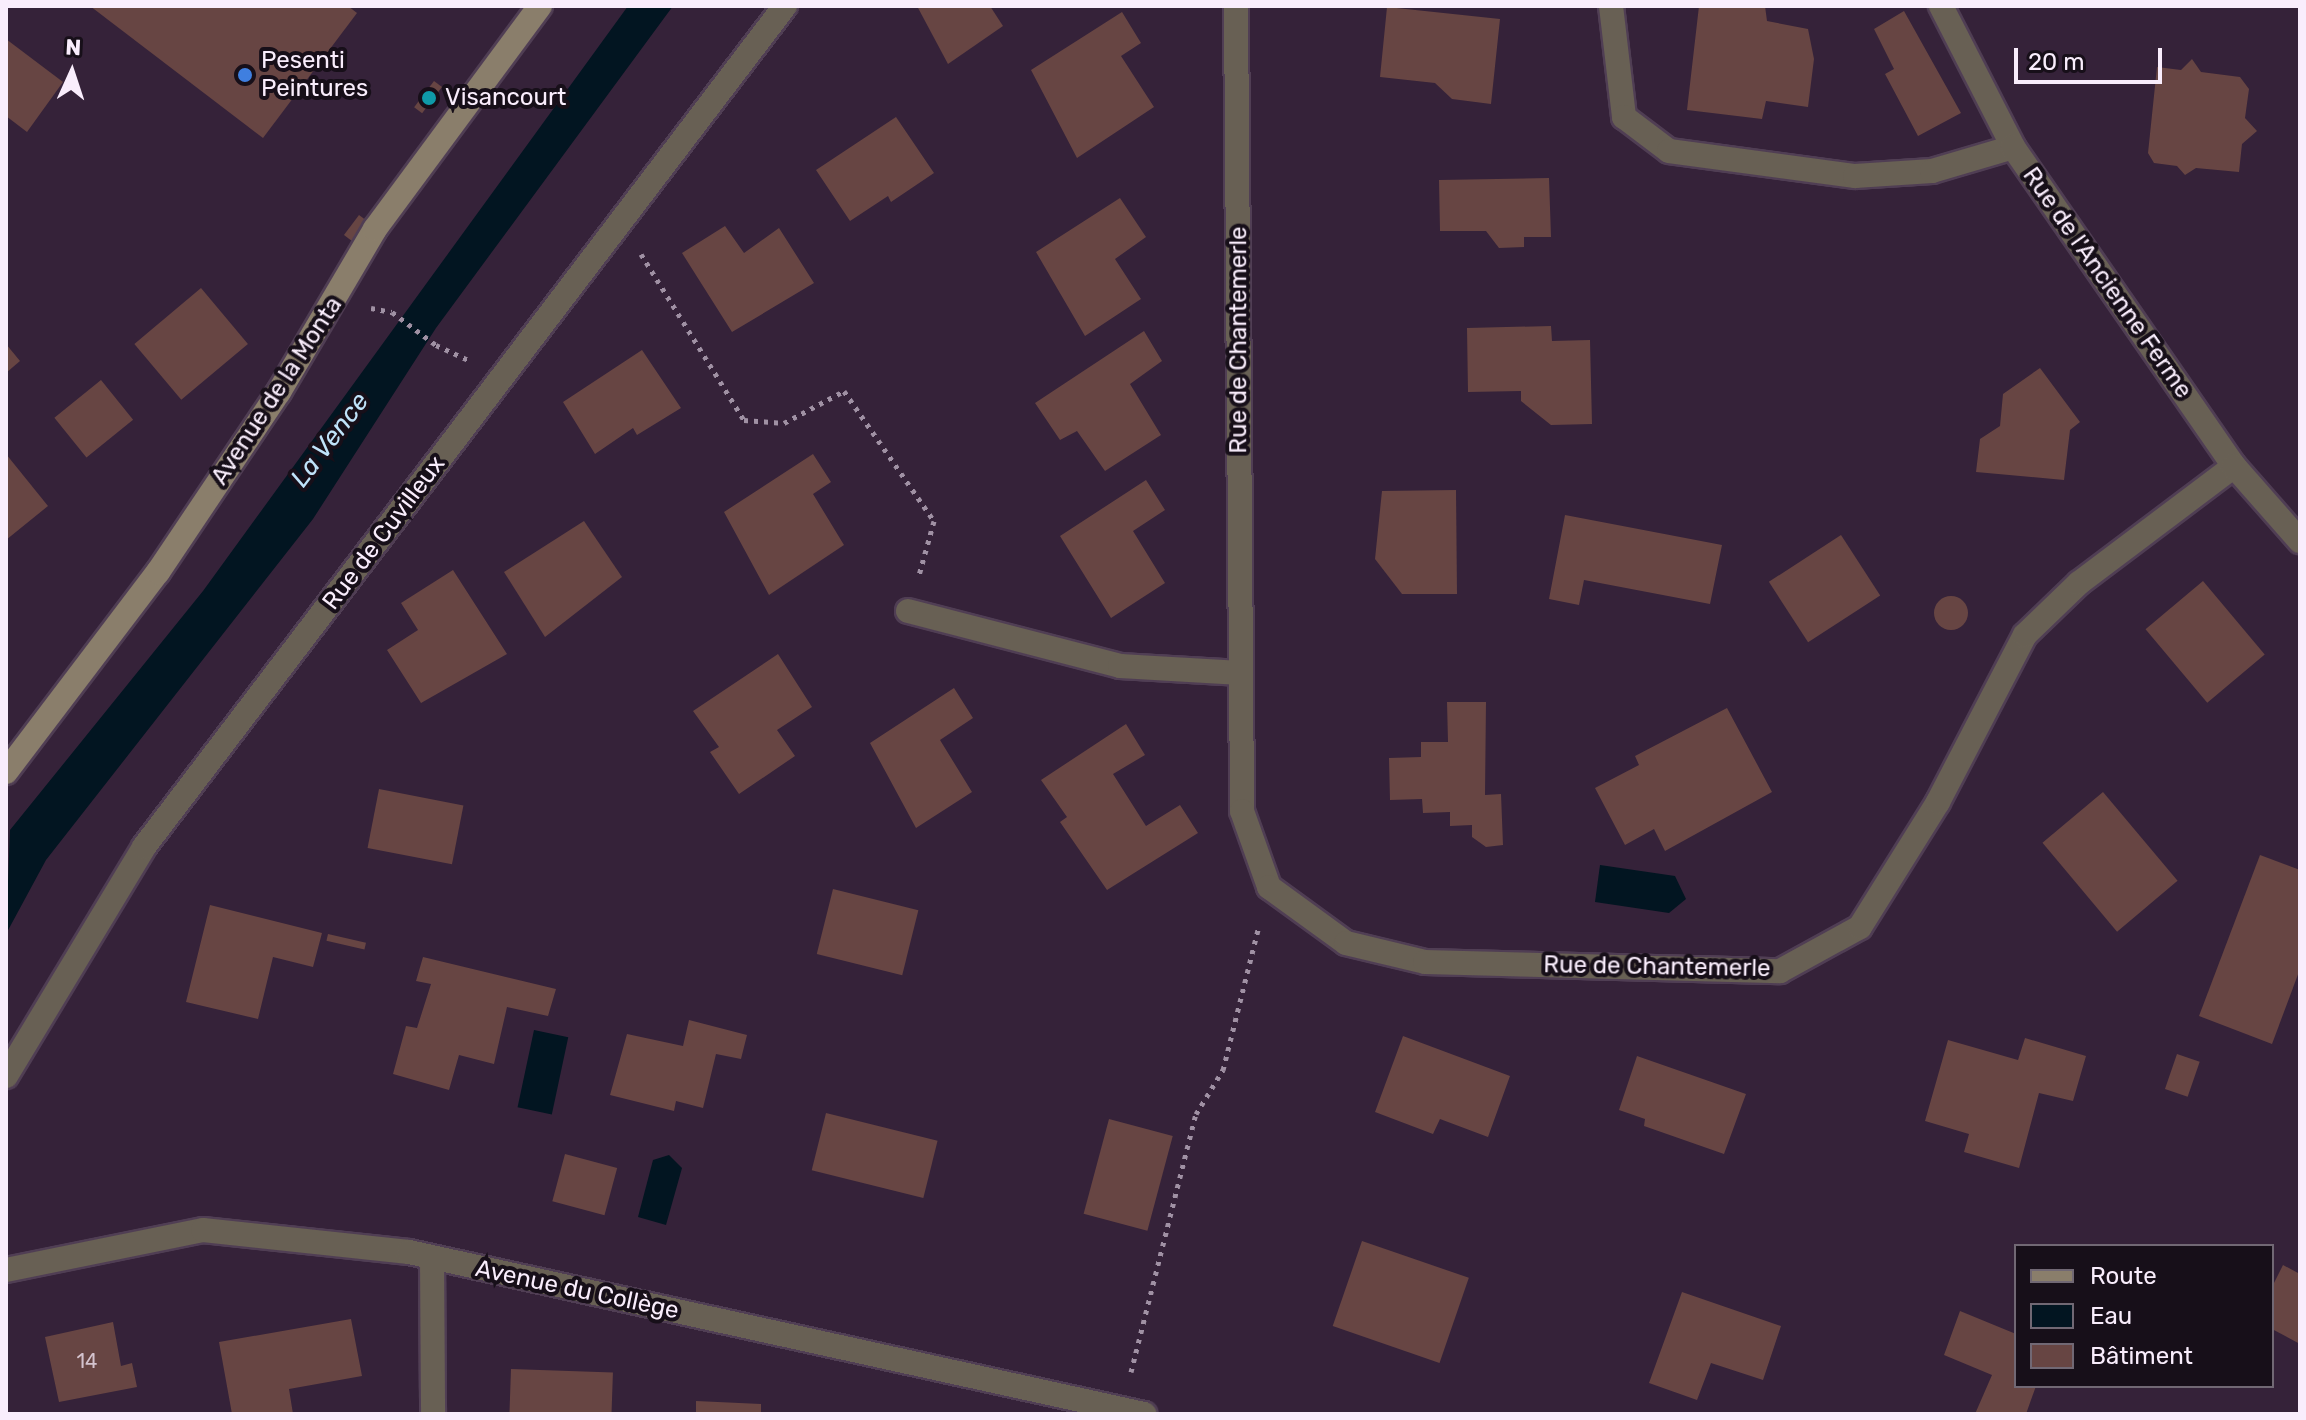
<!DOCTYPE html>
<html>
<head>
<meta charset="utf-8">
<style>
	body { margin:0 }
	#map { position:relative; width:2306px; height:1420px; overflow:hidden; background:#352239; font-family:Rubik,sans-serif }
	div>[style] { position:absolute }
	.water>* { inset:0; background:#021521; transform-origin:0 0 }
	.building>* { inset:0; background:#674543; transform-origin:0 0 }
	.round { border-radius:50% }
	.path>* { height:5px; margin-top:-2.5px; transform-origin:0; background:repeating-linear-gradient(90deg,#a091a4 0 4px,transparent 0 10px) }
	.roads { filter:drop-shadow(2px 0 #503e54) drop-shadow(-2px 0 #503e54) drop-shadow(0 2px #503e54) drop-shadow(0 -2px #503e54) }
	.lane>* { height:24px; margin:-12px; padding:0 12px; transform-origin:12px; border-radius:12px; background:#686054 }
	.street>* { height:24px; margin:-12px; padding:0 12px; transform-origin:12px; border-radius:12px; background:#686054 }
	.secondary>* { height:24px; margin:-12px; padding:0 12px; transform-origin:12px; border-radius:12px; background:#8a7e6b }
	.dots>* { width:22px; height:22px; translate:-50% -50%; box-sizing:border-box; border:4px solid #170f19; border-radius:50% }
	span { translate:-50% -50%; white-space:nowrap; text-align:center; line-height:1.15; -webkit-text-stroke:8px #170f19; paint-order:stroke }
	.number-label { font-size:20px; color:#d4c3ce }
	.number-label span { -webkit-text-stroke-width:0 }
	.poi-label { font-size:24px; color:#f9edfc }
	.left { translate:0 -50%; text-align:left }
	.street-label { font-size:24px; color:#f9edfc }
	.water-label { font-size:26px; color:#c0e3fa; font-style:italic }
	.frame { position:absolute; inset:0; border:8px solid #f9edfc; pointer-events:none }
	.legend { position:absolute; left:2014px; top:1244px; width:260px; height:144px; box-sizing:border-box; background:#170f19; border:2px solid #716874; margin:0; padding:10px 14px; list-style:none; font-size:24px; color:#f9edfc }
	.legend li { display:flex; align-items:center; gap:16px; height:40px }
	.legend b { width:40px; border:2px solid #716874 }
	.north { position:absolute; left:32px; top:32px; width:80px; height:80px; -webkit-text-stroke:6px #170f19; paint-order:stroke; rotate:3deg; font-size:22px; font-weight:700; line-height:32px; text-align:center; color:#f9edfc }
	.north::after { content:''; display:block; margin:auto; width:28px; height:36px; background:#f9edfc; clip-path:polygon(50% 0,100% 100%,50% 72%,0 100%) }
	.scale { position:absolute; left:2014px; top:48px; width:148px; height:36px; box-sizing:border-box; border:4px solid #f9edfc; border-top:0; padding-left:10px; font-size:24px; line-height:28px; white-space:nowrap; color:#f9edfc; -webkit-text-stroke:6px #170f19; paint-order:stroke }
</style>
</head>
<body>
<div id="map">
	<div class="water">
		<div style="clip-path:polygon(628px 6px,673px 6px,436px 328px,313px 519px,46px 860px,6px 934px,10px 830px,203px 591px)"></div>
		<div style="clip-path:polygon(1600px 865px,1675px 876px,1686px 899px,1669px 913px,1595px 902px)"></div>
		<div style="left:534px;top:1030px;width:35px;height:79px;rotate:12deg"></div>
		<div style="clip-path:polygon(669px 1155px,682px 1168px,666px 1225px,638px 1217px,653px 1160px)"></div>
	</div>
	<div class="building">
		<div style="clip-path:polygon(90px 6px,348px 6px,357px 13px,263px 138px)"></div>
		<div style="clip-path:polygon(917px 6px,990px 6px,1003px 26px,948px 64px)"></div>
		<div style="clip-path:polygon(1699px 6px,1765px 6px,1767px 21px,1808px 29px,1814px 59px,1808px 107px,1766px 101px,1762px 119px,1687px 110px)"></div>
		<div style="clip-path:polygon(1387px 7px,1500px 19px,1491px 104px,1452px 99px,1435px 83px,1380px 77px)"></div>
		<div style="clip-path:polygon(1904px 11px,1961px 113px,1918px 136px,1885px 74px,1894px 69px,1874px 29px)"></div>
		<div style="clip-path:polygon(1122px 12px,1141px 43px,1121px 56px,1154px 107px,1077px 158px,1031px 70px)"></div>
		<div style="clip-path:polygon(6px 39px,63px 82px,27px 132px,6px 116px)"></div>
		<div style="clip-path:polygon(2192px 59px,2201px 72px,2240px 77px,2249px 89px,2245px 118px,2257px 131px,2242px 144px,2239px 172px,2196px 168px,2185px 175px,2177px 166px,2154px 163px,2148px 153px,2157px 67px,2181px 70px)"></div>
		<div style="left:434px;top:81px;width:10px;height:33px;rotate:37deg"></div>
		<div style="clip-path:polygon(896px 117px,934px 173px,891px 202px,888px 196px,850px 221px,816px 170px)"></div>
		<div style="clip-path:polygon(1549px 178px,1551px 237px,1524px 237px,1524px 247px,1499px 248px,1486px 231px,1440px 231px,1439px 180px)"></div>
		<div style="clip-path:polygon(1120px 198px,1146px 237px,1115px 259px,1141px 299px,1085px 336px,1036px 252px)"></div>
		<div style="left:359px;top:215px;width:10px;height:25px;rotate:37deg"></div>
		<div style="clip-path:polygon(725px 226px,744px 253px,779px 228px,814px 283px,732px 332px,682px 253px)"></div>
		<div style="left:201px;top:288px;width:73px;height:87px;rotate:50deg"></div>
		<div style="clip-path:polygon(1551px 326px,1552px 341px,1590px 340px,1592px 424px,1551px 425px,1521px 401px,1521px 391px,1468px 392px,1467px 328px)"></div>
		<div style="clip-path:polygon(1144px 331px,1162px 361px,1130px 384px,1161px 435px,1105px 471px,1077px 431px,1060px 440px,1035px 403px)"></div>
		<div style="clip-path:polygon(6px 344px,20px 361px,6px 373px)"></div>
		<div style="clip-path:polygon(642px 350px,681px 408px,637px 435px,633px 428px,595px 454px,563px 402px)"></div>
		<div style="clip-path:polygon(2040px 368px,2080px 422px,2070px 430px,2064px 480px,1976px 472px,1980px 439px,2000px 426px,2003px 394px)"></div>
		<div style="left:101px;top:380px;width:51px;height:60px;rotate:51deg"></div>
		<div style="clip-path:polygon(6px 454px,48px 506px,6px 540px)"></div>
		<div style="clip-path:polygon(813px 454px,831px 482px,813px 494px,844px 545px,769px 595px,724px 512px)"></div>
		<div style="clip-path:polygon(1146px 480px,1165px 510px,1133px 531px,1165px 583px,1111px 618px,1060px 536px)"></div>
		<div style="clip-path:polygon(1456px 490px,1457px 594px,1402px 594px,1375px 559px,1382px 491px)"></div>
		<div style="clip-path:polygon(1565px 515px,1722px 545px,1710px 604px,1584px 580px,1579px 605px,1549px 599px)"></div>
		<div style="clip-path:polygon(584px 521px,622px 577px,545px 637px,504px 572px)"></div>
		<div style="left:1841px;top:535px;width:72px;height:86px;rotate:57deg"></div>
		<div style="clip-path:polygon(453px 570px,507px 654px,421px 703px,387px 650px,418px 630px,401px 603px)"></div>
		<div style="left:2203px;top:581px;width:96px;height:75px;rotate:50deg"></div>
		<div class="round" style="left:1934px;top:596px;width:34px;height:34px"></div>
		<div style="clip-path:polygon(778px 654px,812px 707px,777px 730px,795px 756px,739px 794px,710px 752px,719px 747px,693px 711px)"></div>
		<div style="clip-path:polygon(954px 688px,973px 718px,940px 740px,972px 792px,916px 828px,870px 743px)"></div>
		<div style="clip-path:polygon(1447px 702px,1486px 702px,1485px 795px,1501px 794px,1503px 845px,1486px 847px,1472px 837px,1472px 825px,1450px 826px,1450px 812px,1423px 813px,1422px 799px,1390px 800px,1389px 758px,1421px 757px,1421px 742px,1448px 742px)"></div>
		<div style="clip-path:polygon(1727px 708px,1772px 792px,1665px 851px,1654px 829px,1625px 845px,1595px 788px,1639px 765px,1635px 756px)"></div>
		<div style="clip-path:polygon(1126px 724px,1145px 755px,1113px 774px,1146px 826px,1180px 805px,1198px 833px,1107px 890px,1060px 822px,1067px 817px,1041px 780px)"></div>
		<div style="left:379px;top:789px;width:86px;height:60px;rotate:11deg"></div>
		<div style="left:2103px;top:792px;width:116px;height:79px;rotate:50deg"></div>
		<div style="clip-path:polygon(2260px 855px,2300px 870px,2300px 969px,2272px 1044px,2199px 1016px)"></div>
		<div style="left:833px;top:889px;width:88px;height:67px;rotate:14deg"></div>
		<div style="clip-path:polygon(210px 905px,322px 933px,313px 967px,273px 957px,258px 1019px,186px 1002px)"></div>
		<div style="left:328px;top:934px;width:39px;height:7px;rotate:13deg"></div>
		<div style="clip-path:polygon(423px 957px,556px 989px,548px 1016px,507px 1007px,494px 1064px,459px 1055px,449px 1090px,393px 1074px,406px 1026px,417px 1028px,431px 984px,416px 981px)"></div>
		<div style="clip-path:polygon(689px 1020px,747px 1035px,741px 1059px,716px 1054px,703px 1108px,676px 1101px,674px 1111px,610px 1095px,627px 1034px,683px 1046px)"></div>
		<div style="clip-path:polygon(1403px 1036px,1510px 1076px,1488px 1137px,1440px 1119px,1433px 1134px,1375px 1112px)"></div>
		<div style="clip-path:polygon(2025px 1038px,2086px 1056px,2073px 1101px,2039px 1093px,2019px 1168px,1964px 1152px,1969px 1134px,1925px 1121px,1948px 1040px,2018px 1060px)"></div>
		<div style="left:2177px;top:1054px;width:24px;height:37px;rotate:19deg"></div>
		<div style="clip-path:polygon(1637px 1056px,1746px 1094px,1724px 1154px,1644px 1126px,1645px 1119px,1619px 1110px)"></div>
		<div style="left:826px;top:1113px;width:115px;height:59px;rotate:14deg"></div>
		<div style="left:1109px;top:1119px;width:66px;height:98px;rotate:15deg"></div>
		<div style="left:565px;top:1154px;width:54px;height:49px;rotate:15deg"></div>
		<div style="left:1362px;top:1241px;width:113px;height:90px;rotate:19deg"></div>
		<div style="clip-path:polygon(2283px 1265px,2300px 1274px,2300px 1344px,2272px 1329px,2272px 1287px)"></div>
		<div style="clip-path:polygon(1682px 1292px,1781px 1326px,1763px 1380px,1711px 1363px,1697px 1400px,1649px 1383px)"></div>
		<div style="clip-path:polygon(1960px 1311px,2016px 1334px,2016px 1386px,2036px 1386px,2026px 1414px,1975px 1414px,1992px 1375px,1944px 1355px)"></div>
		<div style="clip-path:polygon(351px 1319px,362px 1376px,289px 1389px,293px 1414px,232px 1414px,219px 1342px)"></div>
		<div style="clip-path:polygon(113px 1322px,121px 1366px,132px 1363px,137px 1387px,59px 1402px,45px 1337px)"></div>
		<div style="left:511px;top:1369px;width:102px;height:45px;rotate:2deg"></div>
		<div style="clip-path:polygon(696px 1401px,761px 1404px,761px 1414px,696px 1414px)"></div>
	</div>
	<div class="path">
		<div style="left:641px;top:254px;width:195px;rotate:58.2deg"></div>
		<div style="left:744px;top:420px;width:40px;rotate:4.3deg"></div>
		<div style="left:784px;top:423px;width:68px;rotate:-28.1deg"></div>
		<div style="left:844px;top:391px;width:158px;rotate:55.3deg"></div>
		<div style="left:934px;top:521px;width:56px;rotate:105.5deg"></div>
		<div style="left:371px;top:308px;width:21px;rotate:11deg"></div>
		<div style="left:392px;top:312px;width:55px;rotate:36.9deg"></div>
		<div style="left:436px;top:345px;width:38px;rotate:25deg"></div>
		<div style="left:1131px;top:1372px;width:266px;rotate:-75.9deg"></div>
		<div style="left:1196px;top:1114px;width:52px;rotate:-58.5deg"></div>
		<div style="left:1223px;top:1070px;width:148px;rotate:-76deg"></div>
	</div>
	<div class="roads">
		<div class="lane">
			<div style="left:908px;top:611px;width:219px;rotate:14.5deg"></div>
			<div style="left:1120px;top:666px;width:121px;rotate:3.3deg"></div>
		</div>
		<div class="street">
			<div style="left:1236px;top:6px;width:805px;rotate:89.57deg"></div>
			<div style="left:1242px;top:811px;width:81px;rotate:70.4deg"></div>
			<div style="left:1269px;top:887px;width:95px;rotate:36deg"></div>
			<div style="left:1346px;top:943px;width:81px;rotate:13.5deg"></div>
			<div style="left:1425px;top:962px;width:355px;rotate:1.5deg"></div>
			<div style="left:1780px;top:971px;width:91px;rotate:-28.8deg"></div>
			<div style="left:1860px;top:927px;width:147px;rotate:-58deg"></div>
			<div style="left:1938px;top:802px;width:188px;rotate:-62.5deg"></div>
			<div style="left:2025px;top:635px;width:75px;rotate:-43.9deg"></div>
			<div style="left:2079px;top:583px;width:194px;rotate:-37deg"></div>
			<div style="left:1611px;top:6px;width:112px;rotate:83.3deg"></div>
			<div style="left:1624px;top:117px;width:56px;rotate:37.1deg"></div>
			<div style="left:1669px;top:151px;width:188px;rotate:7.7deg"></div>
			<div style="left:1855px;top:176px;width:77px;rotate:-3.7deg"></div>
			<div style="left:1932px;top:171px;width:84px;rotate:-16.5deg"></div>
			<div style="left:1941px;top:6px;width:158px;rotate:62.9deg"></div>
			<div style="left:2013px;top:147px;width:388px;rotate:55.3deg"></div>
			<div style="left:2234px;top:466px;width:100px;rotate:48.7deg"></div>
			<div style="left:6px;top:1076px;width:267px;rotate:-58.9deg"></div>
			<div style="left:144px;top:847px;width:1057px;rotate:-52.69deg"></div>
			<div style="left:432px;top:1259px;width:155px;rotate:89.6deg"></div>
			<div style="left:6px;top:1270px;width:201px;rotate:-11.5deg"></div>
			<div style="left:203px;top:1230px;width:207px;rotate:6.1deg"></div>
			<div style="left:409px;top:1252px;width:753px;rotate:12.43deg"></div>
		</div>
		<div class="secondary">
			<div style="left:6px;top:772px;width:251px;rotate:-52.8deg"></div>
			<div style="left:158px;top:572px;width:217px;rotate:-56.1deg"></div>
			<div style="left:279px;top:392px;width:189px;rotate:-59.5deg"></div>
			<div style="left:375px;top:229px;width:277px;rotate:-53.5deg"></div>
		</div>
	</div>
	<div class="dots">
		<div style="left:245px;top:75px;background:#3f7fe0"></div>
		<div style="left:429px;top:98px;background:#0f9aa8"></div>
	</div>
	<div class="number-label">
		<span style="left:87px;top:1361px">14</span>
	</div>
	<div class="poi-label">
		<span class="left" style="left:261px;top:75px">Pesenti<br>Peintures</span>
		<span class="left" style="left:445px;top:98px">Visancourt</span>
	</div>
	<div class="street-label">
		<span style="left:2107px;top:283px;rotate:55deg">Rue de l'Ancienne Ferme</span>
		<span style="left:1239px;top:340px;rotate:-90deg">Rue de Chantemerle</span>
		<span style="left:277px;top:391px;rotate:-57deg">Avenue de la Monta</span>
		<span style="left:384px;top:533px;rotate:-53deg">Rue de Cuvilleux</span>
		<span style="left:1657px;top:967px;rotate:1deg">Rue de Chantemerle</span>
		<span style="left:577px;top:1290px;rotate:12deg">Avenue du Collège</span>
	</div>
	<div class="water-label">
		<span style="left:330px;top:440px;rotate:-53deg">La Vence</span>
	</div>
	<div class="frame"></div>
	<ul class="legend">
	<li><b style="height:10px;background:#8a7e6b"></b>Route</li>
	<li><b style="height:22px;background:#021521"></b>Eau</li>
	<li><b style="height:22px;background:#674543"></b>Bâtiment</li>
	</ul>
	<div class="north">N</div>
	<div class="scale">20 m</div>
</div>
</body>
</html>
